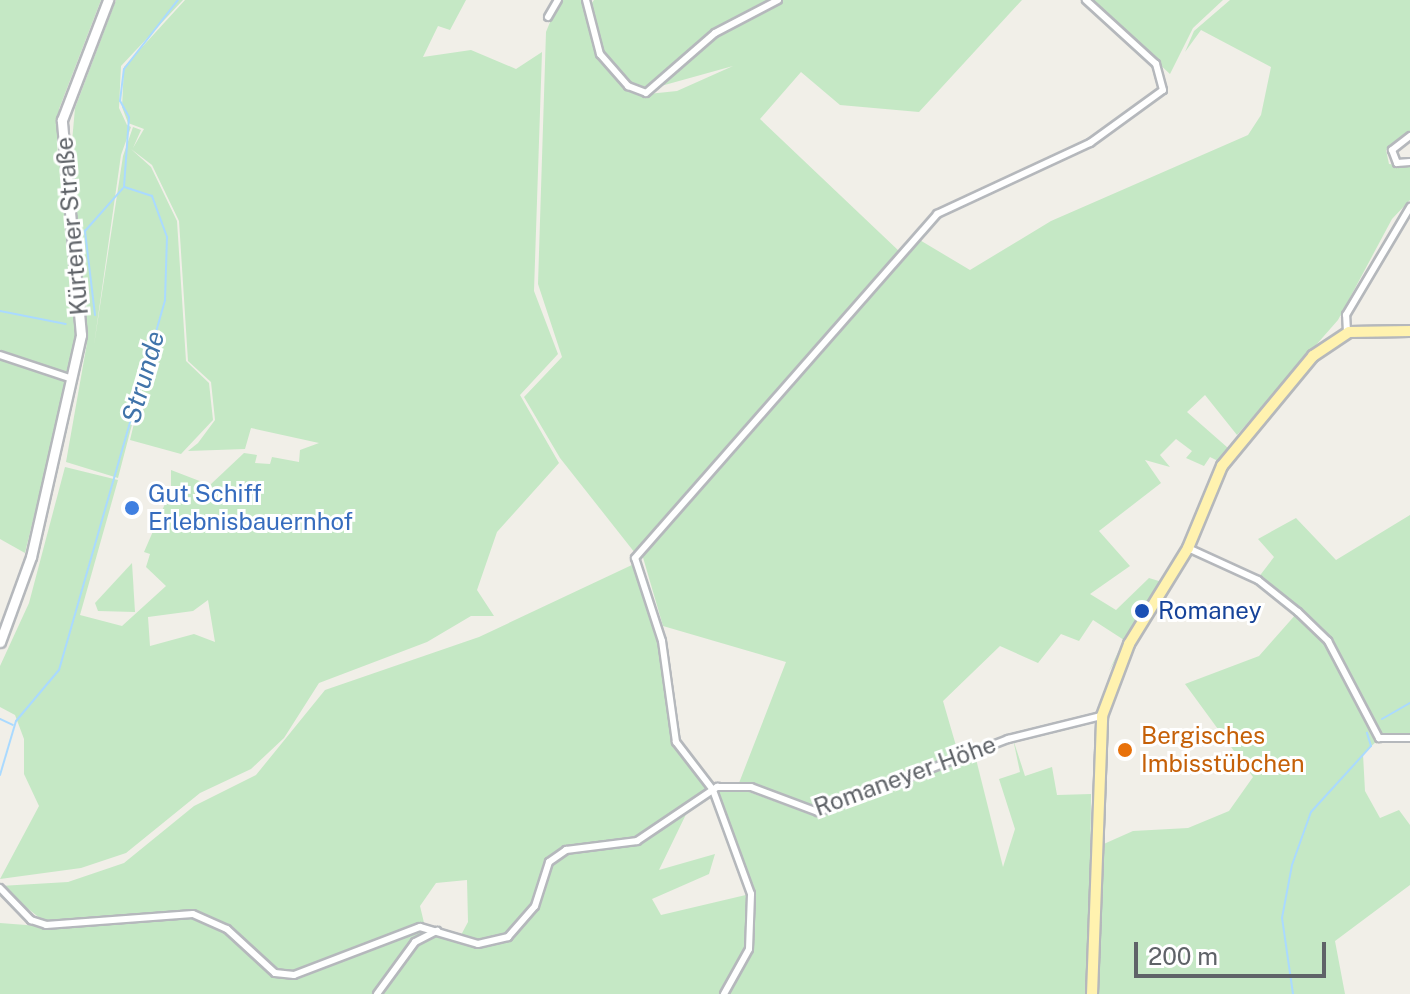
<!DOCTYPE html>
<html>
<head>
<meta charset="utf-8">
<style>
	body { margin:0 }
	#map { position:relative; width:1410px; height:994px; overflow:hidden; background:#f1efe8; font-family:"Public Sans",sans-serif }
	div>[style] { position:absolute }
	.green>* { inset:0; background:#c5e8c5 }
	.stream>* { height:2px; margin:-1px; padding:0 1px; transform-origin:1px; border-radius:1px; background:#aadaff }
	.roads { filter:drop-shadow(2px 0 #b5b8bc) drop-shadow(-2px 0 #b5b8bc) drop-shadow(0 2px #b5b8bc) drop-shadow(0 -2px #b5b8bc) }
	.minor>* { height:6px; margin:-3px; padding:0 3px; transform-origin:3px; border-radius:3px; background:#fff }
	.secondary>* { height:9px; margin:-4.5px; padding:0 4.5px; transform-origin:4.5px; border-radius:4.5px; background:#fff }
	.primary>* { height:10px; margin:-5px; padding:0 5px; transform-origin:5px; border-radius:5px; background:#fff2af }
	.dots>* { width:22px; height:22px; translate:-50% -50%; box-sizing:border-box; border:4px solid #fff; border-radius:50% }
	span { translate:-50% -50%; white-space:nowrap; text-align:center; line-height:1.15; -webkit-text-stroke:6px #fff; paint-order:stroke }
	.street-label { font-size:24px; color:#5f6368 }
	.shop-label { font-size:24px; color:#366cbe }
	.left { translate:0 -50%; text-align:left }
	.transit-label { font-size:24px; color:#164399 }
	.food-label { font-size:24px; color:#c56008 }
	.water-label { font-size:26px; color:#4174aa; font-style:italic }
	.scale { position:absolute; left:1134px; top:942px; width:192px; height:36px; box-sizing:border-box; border:4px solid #5f6368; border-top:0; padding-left:10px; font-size:24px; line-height:28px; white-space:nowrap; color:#5f6368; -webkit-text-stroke:6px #fff; paint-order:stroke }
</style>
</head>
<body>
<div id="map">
	<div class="green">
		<div style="clip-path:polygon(evenodd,0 0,101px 0,59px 109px,57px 161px,70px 164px,75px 108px,116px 0,183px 0,121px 66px,119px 108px,127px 125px,131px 127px,121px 155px,94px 345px,123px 156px,133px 127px,141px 130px,133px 148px,144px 129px,128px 123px,122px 107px,124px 67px,185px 0,466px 0,450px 30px,438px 26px,423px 57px,471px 50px,516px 69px,542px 52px,534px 291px,558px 354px,520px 395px,559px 463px,497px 532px,477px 590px,494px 616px,471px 616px,427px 642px,319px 683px,284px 738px,251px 769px,200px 793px,126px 853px,81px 868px,0 879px,39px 806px,24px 774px,24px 739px,15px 715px,0 707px,0 666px,29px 603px,65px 467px,118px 480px,80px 615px,122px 626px,166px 586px,146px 567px,150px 554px,144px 552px,171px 490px,171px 470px,210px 485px,244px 453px,257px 455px,255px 463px,270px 464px,272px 457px,299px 462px,300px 450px,319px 443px,251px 428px,245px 449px,188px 451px,198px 443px,215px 420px,211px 382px,188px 361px,179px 221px,152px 165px,131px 149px,151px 167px,177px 221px,186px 361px,209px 383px,213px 420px,181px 454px,130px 440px,152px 348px,118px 478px,66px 462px,87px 343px,75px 344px,68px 374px,0 352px,0 0,208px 600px,215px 642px,194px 634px,150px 646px,148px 617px,193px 611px,208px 600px)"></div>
		<div style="clip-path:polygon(559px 0,583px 0,603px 61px,632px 91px,648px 94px,677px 91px,733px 66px,661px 86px,708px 40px,781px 0,1022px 0,919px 112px,840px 105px,801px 72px,760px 119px,900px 252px,635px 553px,560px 458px,524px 397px,562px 357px,538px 284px,546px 32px)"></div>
		<div style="clip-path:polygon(594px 0,774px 0,723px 25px,648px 90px,632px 87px,601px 52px,589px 7px)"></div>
		<div style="clip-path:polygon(1090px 0,1223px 0,1193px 28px,1170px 74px)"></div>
		<div style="clip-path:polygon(1230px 0,1410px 0,1410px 132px,1386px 150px,1389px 164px,1410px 167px,1410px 200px,1392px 219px,1338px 320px,1237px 435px,1205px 395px,1187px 412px,1228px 448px,1220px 462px,1210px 457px,1204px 466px,1186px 458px,1192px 451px,1176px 439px,1160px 455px,1170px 467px,1145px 460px,1161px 483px,1099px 531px,1130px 566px,1090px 594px,1116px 610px,1149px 578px,1162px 582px,1109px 671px,1124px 640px,1093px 620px,1079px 641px,1061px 634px,1038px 663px,1000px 646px,943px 701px,959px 756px,815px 810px,739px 783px,786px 662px,663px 626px,642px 554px,918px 239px,970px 270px,1051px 221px,1248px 135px,1261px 115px,1271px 67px,1201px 30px,1185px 52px,1194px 31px)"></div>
		<div style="clip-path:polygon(0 357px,67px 382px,25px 553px,0 539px)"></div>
		<div style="clip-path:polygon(1410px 515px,1410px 737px,1379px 736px,1327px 641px,1258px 578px,1274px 557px,1258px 539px,1296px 518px,1336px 560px)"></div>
		<div style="clip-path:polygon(132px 563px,135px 612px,98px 611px,95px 603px)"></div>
		<div style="clip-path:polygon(634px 564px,654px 616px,674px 742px,709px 791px,691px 804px,659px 870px,715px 854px,709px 874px,652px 899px,661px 915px,750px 894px,748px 949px,722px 994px,380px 994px,430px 931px,478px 944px,508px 936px,478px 942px,460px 937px,468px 922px,467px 880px,436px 883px,420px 906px,425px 927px,405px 928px,294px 974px,276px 972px,243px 941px,194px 913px,47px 924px,0 886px,68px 882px,124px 863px,194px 806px,256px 775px,325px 690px,479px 637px)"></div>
		<div style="clip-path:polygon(1297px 613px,1325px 643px,1378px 740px,1363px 754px,1365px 791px,1380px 818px,1399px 810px,1410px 825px,1410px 885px,1335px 941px,1345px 994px,1098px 994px,1097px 847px,1133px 831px,1188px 828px,1229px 811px,1253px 777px,1185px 684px,1259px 656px)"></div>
		<div style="clip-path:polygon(1013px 739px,1025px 776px,1052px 767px,1057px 795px,1091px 794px,1089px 994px,725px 994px,749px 950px,752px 894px,711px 791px,738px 788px,812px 815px,975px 755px,1003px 867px,1015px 829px,999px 779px,1020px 772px)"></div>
		<div style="clip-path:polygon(161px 913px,192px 915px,226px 930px,275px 975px,290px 977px,426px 930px,377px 994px,0 994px,0 923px,65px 928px)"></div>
	</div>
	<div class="stream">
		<div style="left:0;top:311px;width:67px;rotate:11.1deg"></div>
		<div style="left:95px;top:315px;width:85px;rotate:-96.8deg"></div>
		<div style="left:85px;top:231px;width:57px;rotate:-48.5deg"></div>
		<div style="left:0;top:719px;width:14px;rotate:25deg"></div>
		<div style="left:1382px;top:719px;width:32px;rotate:-30deg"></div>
		<div style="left:0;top:775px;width:56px;rotate:-73.5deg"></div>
		<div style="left:16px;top:721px;width:67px;rotate:-49.9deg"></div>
		<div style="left:59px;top:670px;width:385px;rotate:-74deg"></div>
		<div style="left:165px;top:300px;width:63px;rotate:-88.2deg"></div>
		<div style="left:167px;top:237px;width:44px;rotate:-110.1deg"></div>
		<div style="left:152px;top:196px;width:29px;rotate:-162deg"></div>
		<div style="left:124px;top:187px;width:70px;rotate:-85.9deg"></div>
		<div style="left:129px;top:117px;width:18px;rotate:-119deg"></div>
		<div style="left:120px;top:101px;width:32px;rotate:-83deg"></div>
		<div style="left:124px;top:69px;width:88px;rotate:-52deg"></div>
		<div style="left:1293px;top:994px;width:77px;rotate:-98.2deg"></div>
		<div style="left:1282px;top:918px;width:54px;rotate:-79.3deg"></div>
		<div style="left:1292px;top:865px;width:56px;rotate:-70.3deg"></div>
		<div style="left:1311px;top:812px;width:89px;rotate:-47.7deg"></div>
		<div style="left:1371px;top:746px;width:14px;rotate:-107deg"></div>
	</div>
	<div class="roads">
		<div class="minor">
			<div style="left:586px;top:0;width:56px;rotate:75.5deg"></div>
			<div style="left:600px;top:54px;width:43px;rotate:48.8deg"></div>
			<div style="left:628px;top:86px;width:19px;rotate:21deg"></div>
			<div style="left:646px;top:93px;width:91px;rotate:-41deg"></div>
			<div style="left:715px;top:33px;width:71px;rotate:-27.6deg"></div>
			<div style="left:548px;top:17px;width:20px;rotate:-60deg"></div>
			<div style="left:1410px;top:136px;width:23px;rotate:142deg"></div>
			<div style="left:1392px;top:150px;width:14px;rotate:69deg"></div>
			<div style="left:1397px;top:163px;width:13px;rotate:-4deg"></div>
			<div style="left:1347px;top:332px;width:17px;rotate:-93deg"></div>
			<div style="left:1346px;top:315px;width:126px;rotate:-59.3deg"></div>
			<div style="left:0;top:355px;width:76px;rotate:18.4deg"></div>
			<div style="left:1188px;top:548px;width:77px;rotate:24.6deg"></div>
			<div style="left:1258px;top:580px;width:51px;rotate:38.7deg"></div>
			<div style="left:1298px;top:612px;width:42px;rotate:44deg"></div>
			<div style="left:1328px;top:641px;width:110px;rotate:62.3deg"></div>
			<div style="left:1379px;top:738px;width:31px"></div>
			<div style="left:0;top:888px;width:45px;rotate:45.9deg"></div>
			<div style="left:31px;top:920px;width:16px;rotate:18deg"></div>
			<div style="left:46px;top:925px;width:147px;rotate:-4.3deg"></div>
			<div style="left:193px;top:914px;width:37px;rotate:24deg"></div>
			<div style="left:227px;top:929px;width:65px;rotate:42.5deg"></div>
			<div style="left:275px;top:973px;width:19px;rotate:6deg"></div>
			<div style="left:294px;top:975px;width:135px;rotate:-20.9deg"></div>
			<div style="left:420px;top:927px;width:60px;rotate:16.3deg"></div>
			<div style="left:478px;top:944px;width:31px;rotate:-13deg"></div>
			<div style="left:508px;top:937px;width:41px;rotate:-48.9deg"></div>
			<div style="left:535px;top:906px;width:46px;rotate:-72.3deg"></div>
			<div style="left:549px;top:862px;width:21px;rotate:-35deg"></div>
			<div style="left:566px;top:850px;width:72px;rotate:-7.2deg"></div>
			<div style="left:637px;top:841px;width:97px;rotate:-34deg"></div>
			<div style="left:717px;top:787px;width:34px"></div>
			<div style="left:751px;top:787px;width:72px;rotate:20.5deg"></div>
			<div style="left:818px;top:812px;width:204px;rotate:-21deg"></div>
			<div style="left:1008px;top:739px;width:96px;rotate:-13.9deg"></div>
			<div style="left:377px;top:994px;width:64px;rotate:-53.8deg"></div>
			<div style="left:415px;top:942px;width:25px;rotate:-27deg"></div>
			<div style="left:724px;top:994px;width:51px;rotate:-60.9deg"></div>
			<div style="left:749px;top:949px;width:55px;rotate:-87.9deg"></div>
			<div style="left:751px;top:894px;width:111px;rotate:-110.1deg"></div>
			<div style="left:713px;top:790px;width:61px;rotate:-127.6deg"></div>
			<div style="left:676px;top:742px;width:102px;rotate:-97.9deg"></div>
			<div style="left:662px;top:641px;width:87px;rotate:-108deg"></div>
			<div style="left:635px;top:558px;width:458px;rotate:-48.7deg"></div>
			<div style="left:937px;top:214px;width:169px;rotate:-24.9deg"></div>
			<div style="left:1090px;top:143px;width:90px;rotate:-36deg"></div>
			<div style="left:1163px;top:90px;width:27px;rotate:-105deg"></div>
			<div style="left:1156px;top:64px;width:95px;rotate:-137.6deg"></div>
		</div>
		<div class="secondary">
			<div style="left:0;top:642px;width:90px;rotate:-70deg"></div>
			<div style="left:31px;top:557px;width:228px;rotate:-77.3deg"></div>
			<div style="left:81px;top:335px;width:216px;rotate:-95.1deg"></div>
			<div style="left:62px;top:120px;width:129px;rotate:-69deg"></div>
		</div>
		<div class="primary">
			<div style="left:1092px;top:994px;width:278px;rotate:-87.9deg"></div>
			<div style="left:1102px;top:716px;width:77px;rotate:-69.4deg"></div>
			<div style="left:1129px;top:644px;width:113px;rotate:-58.4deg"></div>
			<div style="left:1188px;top:548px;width:89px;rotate:-67.5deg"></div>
			<div style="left:1222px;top:466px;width:143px;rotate:-50.4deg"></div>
			<div style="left:1313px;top:356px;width:43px;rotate:-33.7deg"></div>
			<div style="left:1349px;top:332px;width:61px;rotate:-0.9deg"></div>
		</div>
	</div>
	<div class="dots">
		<div style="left:132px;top:508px;background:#3f7fe0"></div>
		<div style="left:1142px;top:611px;background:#1a4fb4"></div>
		<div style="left:1125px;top:750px;background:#e8710a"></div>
	</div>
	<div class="street-label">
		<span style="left:72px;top:226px;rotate:-95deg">Kürtener Straße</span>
		<span style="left:905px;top:776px;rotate:-20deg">Romaneyer Höhe</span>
	</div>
	<div class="shop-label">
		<span class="left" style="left:148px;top:508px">Gut Schiff<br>Erlebnisbauernhof</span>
	</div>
	<div class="transit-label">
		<span class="left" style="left:1158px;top:611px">Romaney</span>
	</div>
	<div class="food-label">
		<span class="left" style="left:1141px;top:750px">Bergisches<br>Imbisstübchen</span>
	</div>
	<div class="water-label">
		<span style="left:143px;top:377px;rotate:-74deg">Strunde</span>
	</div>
	<div class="scale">200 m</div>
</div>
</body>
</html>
